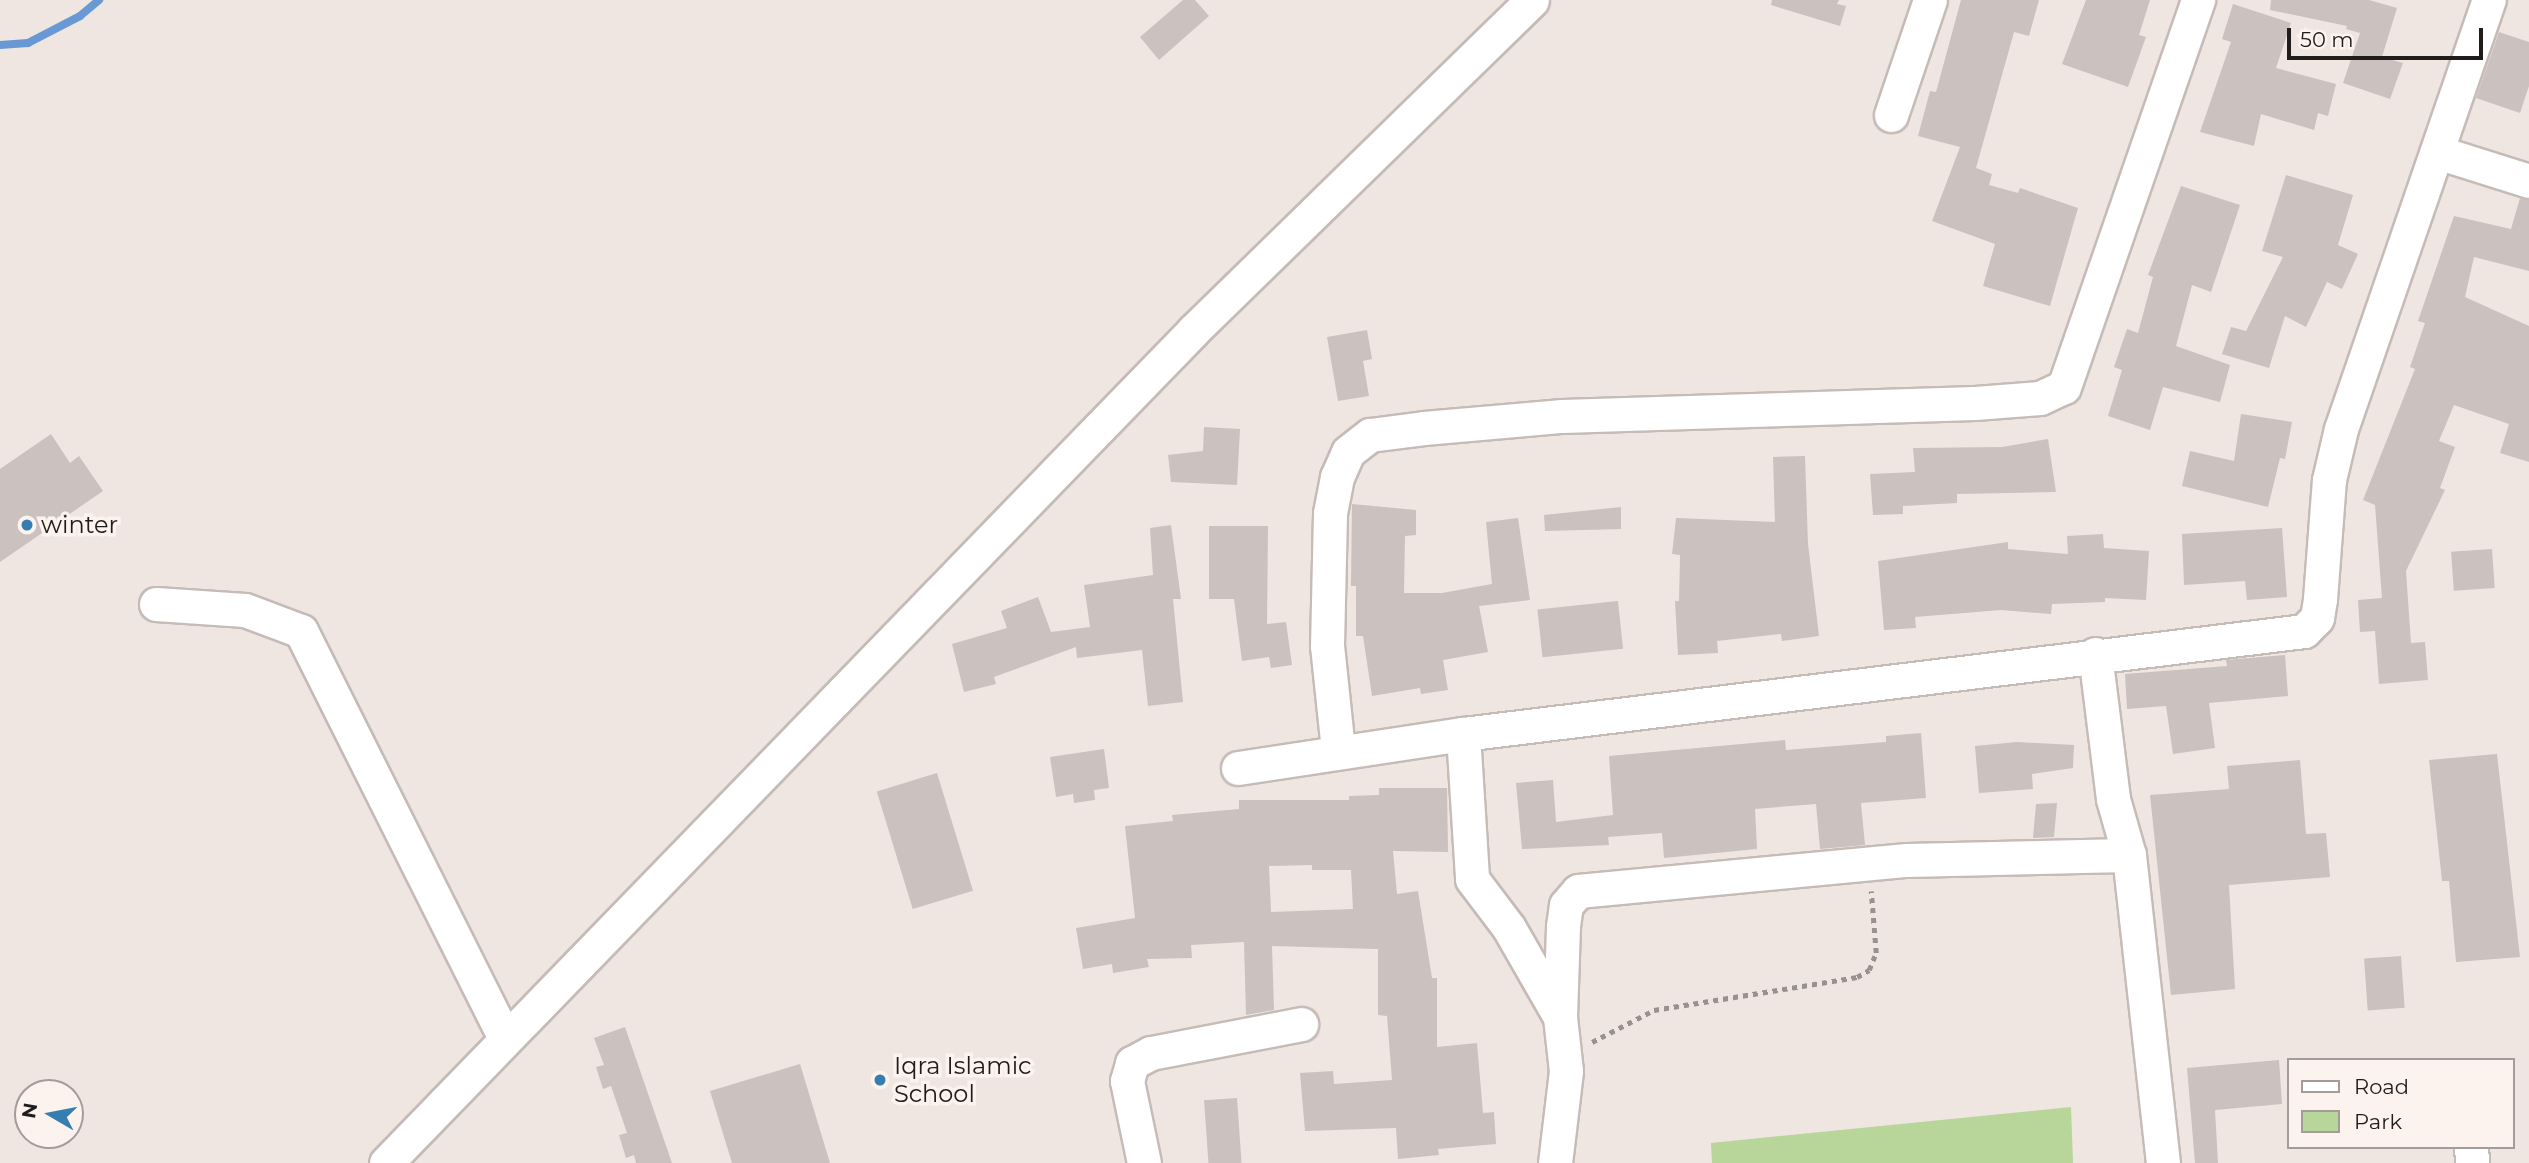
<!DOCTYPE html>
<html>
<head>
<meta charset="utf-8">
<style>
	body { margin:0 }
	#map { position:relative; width:2529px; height:1163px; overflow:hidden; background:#efe5e1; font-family:Montserrat,sans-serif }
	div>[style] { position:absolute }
	.green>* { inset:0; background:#b8d59a }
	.stream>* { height:8px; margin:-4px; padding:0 4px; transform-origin:4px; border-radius:4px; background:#6899d5 }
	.building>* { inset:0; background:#cbc1bf; transform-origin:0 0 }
	.path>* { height:4.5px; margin-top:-2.25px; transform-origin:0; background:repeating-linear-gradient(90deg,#98918e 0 5px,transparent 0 10px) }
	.roads { filter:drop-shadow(2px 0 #c5bbb7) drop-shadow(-2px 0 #c5bbb7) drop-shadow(0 2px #c5bbb7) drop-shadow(0 -2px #c5bbb7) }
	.minor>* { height:33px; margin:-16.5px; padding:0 16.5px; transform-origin:16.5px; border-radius:16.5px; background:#fff }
	.dots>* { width:19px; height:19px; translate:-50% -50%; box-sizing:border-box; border:4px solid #fcf2ee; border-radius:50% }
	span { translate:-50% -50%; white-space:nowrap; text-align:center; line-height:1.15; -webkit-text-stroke:7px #fcf2ee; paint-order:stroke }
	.poi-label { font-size:24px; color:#1f1c1b }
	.left { translate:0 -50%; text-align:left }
	.legend { position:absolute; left:2287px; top:1058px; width:228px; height:91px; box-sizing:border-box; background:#fcf2ee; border:2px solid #a49c9a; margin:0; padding:9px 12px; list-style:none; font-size:21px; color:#1f1c1b }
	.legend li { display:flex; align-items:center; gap:14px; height:35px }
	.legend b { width:35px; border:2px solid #a49c9a }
	.north { position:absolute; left:14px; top:1079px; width:70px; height:70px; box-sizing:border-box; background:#fcf2ee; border:2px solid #a49c9a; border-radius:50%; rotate:280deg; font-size:19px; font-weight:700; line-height:28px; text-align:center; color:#1f1c1b }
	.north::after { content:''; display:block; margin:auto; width:24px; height:32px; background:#367eb2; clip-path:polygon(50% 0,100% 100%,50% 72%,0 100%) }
	.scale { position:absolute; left:2287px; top:28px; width:196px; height:32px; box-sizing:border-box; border:4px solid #1f1c1b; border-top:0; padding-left:9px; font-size:21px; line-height:24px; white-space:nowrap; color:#1f1c1b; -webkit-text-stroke:5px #fcf2ee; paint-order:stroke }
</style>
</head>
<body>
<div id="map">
	<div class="green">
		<div style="clip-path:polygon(2071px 1107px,2073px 1163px,1712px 1163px,1711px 1143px)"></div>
	</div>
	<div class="stream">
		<div style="left:0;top:45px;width:28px;rotate:-4deg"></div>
		<div style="left:28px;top:43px;width:59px;rotate:-27.4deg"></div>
		<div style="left:80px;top:16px;width:25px;rotate:-40deg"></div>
	</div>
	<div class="building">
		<div style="clip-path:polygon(1183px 0,1195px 0,1209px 16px,1159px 60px,1140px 37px)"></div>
		<div style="clip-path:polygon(1772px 0,1839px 0,1837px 4px,1846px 6px,1840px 26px,1771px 5px)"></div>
		<div style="clip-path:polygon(1961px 0,2039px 0,2029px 36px,2014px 32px,1976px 168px,1992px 174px,1989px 185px,2018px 193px,2020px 188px,2078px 208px,2050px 306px,1983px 286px,1995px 244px,1932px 221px,1960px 147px,1918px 136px,1930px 91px,1936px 92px)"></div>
		<div style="clip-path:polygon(2086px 0,2150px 0,2139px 35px,2146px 37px,2128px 87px,2062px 64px)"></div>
		<div style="clip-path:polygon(2271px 0,2369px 0,2397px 8px,2382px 57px,2403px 63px,2390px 99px,2343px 83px,2360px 33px,2346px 29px,2347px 26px,2270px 10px)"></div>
		<div style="clip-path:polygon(2233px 4px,2291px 23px,2276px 68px,2336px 84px,2328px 116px,2318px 113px,2314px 130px,2261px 114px,2254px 146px,2200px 132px,2231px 42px,2222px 39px)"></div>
		<div style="clip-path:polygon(2499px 32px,2529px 42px,2529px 86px,2520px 113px,2476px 98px)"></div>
		<div style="clip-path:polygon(2286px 175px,2353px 195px,2338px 245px,2358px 254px,2342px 289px,2327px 282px,2306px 327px,2285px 316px,2269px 368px,2222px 354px,2231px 327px,2246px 331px,2283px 257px,2262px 251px)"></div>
		<div style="clip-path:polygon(2181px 186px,2240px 205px,2211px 292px,2192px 285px,2176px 346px,2230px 365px,2220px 402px,2163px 387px,2150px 430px,2108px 416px,2122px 370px,2114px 367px,2127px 329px,2138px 333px,2153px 277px,2148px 275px)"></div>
		<div style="clip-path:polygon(2520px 198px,2529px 200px,2529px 271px,2474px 257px,2465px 297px,2529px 326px,2529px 462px,2500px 453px,2509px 424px,2454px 405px,2439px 441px,2455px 447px,2440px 488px,2445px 490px,2406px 571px,2411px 643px,2425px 642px,2428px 680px,2379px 684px,2375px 631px,2360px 632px,2358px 600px,2382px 598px,2375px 505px,2363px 500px,2415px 369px,2410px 367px,2425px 323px,2418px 321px,2454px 216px,2511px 229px)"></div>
		<div style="clip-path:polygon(1367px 330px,1372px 359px,1363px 361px,1369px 396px,1338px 401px,1327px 337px)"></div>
		<div style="clip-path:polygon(2241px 414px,2292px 422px,2285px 459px,2280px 458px,2268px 507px,2182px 486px,2190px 451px,2234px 461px)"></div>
		<div style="clip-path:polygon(1204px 427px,1240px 429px,1237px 485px,1171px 482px,1168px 455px,1203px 451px)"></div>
		<div style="clip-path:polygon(51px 434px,70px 463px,79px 456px,103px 491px,0 562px,0 469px)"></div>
		<div style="clip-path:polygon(2048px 439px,2056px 492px,1957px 494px,1957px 503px,1903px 506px,1903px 514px,1873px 515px,1870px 474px,1915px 472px,1913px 448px,2002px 447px)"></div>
		<div style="clip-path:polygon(1805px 456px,1808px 544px,1819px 636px,1782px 641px,1781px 634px,1717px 641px,1718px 653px,1678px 655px,1675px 601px,1679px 601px,1680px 555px,1672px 554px,1676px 518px,1775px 522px,1773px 457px)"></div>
		<div style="clip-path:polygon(1352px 504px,1416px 510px,1416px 535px,1405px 536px,1404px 593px,1442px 593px,1492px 584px,1486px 522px,1518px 518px,1530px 600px,1479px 606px,1488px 652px,1443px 660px,1448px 690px,1421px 694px,1420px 688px,1372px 696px,1363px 636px,1356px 636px,1356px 586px,1351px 586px)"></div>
		<div style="clip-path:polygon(1621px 507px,1621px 529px,1545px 531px,1544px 515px)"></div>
		<div style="clip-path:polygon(1171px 525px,1181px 599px,1173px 599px,1183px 702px,1148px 706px,1142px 650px,1077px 658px,1076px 647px,994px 677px,996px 684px,964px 692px,952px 644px,1007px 628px,1001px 611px,1038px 597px,1051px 632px,1090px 627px,1084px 585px,1153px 575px,1150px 528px)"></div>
		<div style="clip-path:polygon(1209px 526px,1268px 526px,1267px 624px,1286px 622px,1292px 665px,1271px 668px,1269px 657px,1242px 661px,1234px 599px,1209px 599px)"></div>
		<div style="clip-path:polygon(2282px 528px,2287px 597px,2247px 600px,2245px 581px,2184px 585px,2182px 534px)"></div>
		<div style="clip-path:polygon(2103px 534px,2104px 548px,2149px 551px,2146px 600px,2105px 598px,2105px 602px,2052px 604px,2051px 614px,2001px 610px,1915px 617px,1916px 628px,1884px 630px,1878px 561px,2008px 542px,2008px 549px,2068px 554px,2067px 536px)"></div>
		<div style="left:2492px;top:549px;width:39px;height:41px;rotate:86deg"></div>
		<div style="left:1618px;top:601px;width:48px;height:81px;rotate:84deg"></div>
		<div style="clip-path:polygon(2285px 655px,2288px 696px,2209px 703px,2215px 748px,2173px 754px,2166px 706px,2127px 709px,2125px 674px,2227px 666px,2226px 660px)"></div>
		<div style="clip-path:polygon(1921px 733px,1926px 798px,1861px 803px,1865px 845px,1820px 849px,1816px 804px,1755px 809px,1757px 849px,1664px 858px,1662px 833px,1608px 837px,1609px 845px,1522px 849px,1516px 783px,1553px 780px,1556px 822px,1613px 815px,1609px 756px,1785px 740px,1786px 750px,1886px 742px,1886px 736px)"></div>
		<div style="clip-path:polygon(2017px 742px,2074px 745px,2073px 768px,2032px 774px,2033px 789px,1979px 793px,1975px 746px)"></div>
		<div style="clip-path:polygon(1104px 749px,1109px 788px,1094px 790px,1095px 800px,1074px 803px,1073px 794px,1056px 797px,1050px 757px)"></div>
		<div style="clip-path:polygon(2497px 754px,2520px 957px,2456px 962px,2449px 881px,2442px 881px,2429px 760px)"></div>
		<div style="clip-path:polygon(2300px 760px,2306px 834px,2326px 833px,2330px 877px,2229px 885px,2235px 989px,2171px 995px,2150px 795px,2229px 789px,2227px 766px)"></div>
		<div style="left:937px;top:773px;width:123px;height:63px;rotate:73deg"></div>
		<div style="clip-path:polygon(evenodd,1379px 788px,1447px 788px,1448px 852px,1393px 851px,1397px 894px,1418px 891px,1432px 978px,1437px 978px,1437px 1047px,1477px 1043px,1483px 1113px,1494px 1112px,1496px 1144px,1438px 1149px,1439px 1155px,1398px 1159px,1396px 1128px,1305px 1131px,1300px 1073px,1333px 1071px,1334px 1084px,1392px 1080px,1387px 1016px,1378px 1015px,1378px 949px,1272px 946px,1274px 1010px,1246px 1015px,1244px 942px,1191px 945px,1192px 958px,1147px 959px,1149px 967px,1113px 973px,1112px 964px,1083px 969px,1076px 928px,1135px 918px,1125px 826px,1173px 821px,1172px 815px,1239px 809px,1239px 800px,1349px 800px,1349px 796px,1379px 795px,1379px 788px,1312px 865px,1312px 870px,1351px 870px,1353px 909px,1271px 912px,1269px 866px,1312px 865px)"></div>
		<div style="clip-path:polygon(2057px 803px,2054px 837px,2033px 838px,2036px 804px)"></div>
		<div style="left:2401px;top:956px;width:52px;height:37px;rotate:86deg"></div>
		<div style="clip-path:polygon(625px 1027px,672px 1163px,636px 1163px,634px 1155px,626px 1158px,619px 1135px,627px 1133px,611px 1086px,603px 1089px,596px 1067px,604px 1065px,594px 1038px)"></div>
		<div style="clip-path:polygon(2279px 1060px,2282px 1104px,2215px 1110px,2218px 1163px,2195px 1163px,2187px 1068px)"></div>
		<div style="clip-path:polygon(800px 1064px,830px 1163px,732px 1163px,710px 1091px)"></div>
		<div style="left:1237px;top:1098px;width:65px;height:33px;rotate:86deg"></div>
	</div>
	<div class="path">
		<div style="left:1592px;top:1042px;width:70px;rotate:-27.3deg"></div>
		<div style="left:1654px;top:1010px;width:206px;rotate:-9.2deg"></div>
		<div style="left:1857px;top:977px;width:14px;rotate:-30deg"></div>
		<div style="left:1869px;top:970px;width:18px;rotate:-68deg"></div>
		<div style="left:1876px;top:953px;width:62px;rotate:-94.6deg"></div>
	</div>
	<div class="roads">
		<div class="minor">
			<div style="left:1891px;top:115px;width:121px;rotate:-71.3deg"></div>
			<div style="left:2437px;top:152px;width:96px;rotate:17.5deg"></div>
			<div style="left:156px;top:604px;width:89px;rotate:3.9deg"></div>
			<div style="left:245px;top:610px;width:60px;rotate:20.6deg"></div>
			<div style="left:301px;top:631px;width:456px;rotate:63.4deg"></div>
			<div style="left:2095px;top:654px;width:146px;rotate:82.9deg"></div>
			<div style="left:2113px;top:799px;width:58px;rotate:74.1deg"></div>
			<div style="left:2129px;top:855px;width:310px;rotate:83.7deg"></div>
			<div style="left:1463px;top:734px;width:145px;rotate:86.4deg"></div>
			<div style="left:1472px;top:879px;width:61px;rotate:52.9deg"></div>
			<div style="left:1509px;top:928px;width:103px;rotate:60.2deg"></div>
			<div style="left:1560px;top:1017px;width:54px;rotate:83.7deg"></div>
			<div style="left:1566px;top:1071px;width:93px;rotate:96.8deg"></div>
			<div style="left:1338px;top:750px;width:105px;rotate:-96deg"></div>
			<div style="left:1327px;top:646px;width:133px;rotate:-88.7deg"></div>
			<div style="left:1330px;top:513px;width:37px;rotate:-79deg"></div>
			<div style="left:1337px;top:477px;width:27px;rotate:-66deg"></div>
			<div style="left:1348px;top:452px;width:28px;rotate:-38deg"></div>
			<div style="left:1370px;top:435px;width:54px;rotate:-7.4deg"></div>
			<div style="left:1424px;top:428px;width:139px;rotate:-5deg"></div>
			<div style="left:1562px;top:416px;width:413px;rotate:-1.8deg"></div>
			<div style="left:1975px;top:403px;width:65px;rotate:-4.4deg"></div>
			<div style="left:2040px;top:398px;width:26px;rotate:-25deg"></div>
			<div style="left:2064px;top:387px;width:410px;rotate:-70.9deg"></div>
			<div style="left:1238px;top:768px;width:228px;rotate:-8.6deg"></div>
			<div style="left:1463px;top:734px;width:847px;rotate:-6.98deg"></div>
			<div style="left:2304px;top:631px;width:18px;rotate:-45deg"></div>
			<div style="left:2317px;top:618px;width:19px;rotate:-81deg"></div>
			<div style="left:2320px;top:599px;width:119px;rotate:-85.7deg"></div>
			<div style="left:2329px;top:480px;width:52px;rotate:-76.8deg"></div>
			<div style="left:2341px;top:429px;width:454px;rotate:-71deg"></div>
			<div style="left:1560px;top:1017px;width:91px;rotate:-88.1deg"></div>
			<div style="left:1563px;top:926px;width:21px;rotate:-82deg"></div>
			<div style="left:1566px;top:905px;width:18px;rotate:-49deg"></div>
			<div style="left:1578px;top:891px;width:330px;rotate:-5.4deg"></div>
			<div style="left:1907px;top:860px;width:222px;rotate:-1.3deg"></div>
			<div style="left:2471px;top:1147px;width:16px;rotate:86deg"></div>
			<div style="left:386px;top:1163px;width:1160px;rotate:-45.87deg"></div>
			<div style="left:1194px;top:330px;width:472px;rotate:-44.3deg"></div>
			<div style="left:1144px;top:1163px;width:84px;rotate:-101.7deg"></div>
			<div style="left:1127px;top:1081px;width:19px;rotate:-74deg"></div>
			<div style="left:1132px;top:1063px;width:21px;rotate:-28deg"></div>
			<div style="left:1151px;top:1053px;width:153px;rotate:-10.9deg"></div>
		</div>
	</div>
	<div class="dots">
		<div style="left:27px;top:525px;background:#367eb2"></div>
		<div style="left:880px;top:1080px;background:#367eb2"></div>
	</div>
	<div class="poi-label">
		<span class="left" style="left:41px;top:525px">winter</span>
		<span class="left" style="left:894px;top:1080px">Iqra Islamic<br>School</span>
	</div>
	<ul class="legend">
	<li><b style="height:9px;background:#fff"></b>Road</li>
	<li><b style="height:19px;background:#b8d59a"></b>Park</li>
	</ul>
	<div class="north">N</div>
	<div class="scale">50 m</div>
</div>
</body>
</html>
